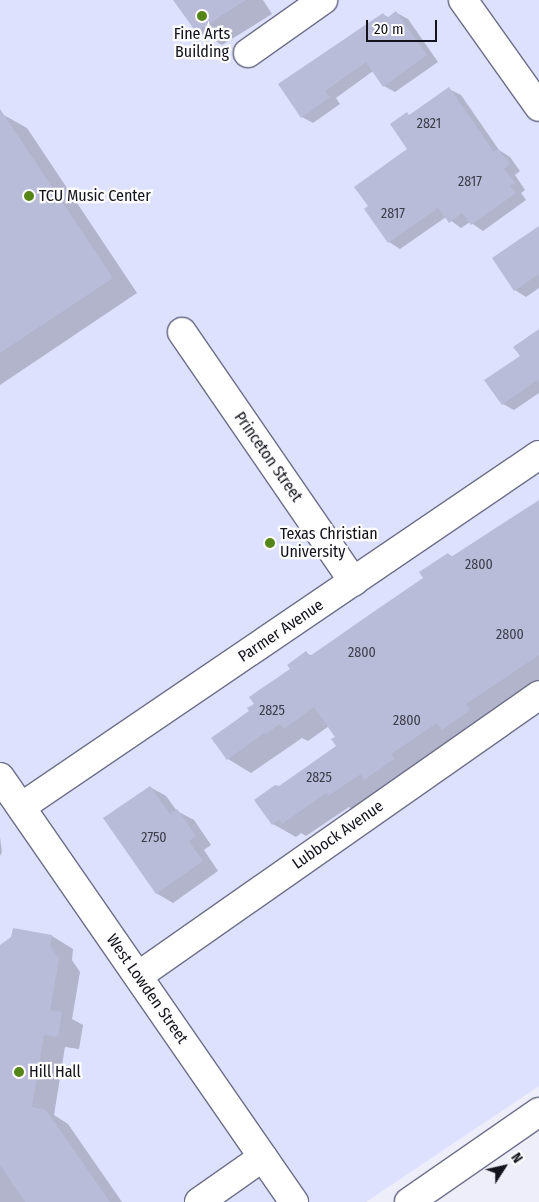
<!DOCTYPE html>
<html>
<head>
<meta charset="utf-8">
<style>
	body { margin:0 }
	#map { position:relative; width:539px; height:1202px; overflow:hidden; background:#edeefa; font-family:"Fira Sans Condensed",sans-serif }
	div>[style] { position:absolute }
	.built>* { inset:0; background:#dee1fe }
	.shadow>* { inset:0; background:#0003 }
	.building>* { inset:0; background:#b9bcd8 }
	.roads { filter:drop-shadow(1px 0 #6d6f89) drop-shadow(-1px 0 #6d6f89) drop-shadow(0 1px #6d6f89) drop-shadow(0 -1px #6d6f89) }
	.minor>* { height:28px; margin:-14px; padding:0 14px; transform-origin:14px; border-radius:14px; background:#fff }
	.dots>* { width:14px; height:14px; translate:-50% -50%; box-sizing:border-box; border:2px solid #fdfdfd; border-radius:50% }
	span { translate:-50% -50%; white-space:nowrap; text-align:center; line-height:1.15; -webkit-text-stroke:4.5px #fdfdfd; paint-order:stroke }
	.number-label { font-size:14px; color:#3c3d4b }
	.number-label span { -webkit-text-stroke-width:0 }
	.poi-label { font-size:16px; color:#12131c }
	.left { translate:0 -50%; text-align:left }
	.street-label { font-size:16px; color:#12131c }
	.north { position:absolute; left:479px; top:1142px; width:50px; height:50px; -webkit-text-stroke:4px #fdfdfd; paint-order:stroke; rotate:55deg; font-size:14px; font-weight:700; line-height:20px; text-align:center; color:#12131c }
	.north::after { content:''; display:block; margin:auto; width:18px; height:22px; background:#12131c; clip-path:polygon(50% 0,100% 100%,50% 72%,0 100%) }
	.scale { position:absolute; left:366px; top:20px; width:71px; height:22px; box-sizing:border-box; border:2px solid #12131c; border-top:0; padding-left:6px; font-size:15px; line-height:18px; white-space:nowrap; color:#12131c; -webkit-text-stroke:4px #fdfdfd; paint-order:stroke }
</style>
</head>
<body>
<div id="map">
	<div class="built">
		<div style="clip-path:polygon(0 0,539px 0,539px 1086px,366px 1202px,0 1202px)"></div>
	</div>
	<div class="shadow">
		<div style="clip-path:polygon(175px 0,263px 0,272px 14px,222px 45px,197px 31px)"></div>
		<div style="clip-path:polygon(397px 13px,408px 19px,438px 62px,395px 92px,384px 86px,373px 71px,336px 98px,340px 104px,313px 123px,302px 117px,383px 14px,389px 18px)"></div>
		<div style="clip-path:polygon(449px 89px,461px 95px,499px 150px,510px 157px,520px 171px,515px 175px,525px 190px,521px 193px,526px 200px,483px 231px,470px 222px,461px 228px,446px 217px,400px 249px,389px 242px,369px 206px,409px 149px,407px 114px,410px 116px)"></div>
		<div style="clip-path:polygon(2px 114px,27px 128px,137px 293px,0 385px,0 115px)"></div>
		<div style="clip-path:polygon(539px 227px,539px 288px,526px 297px,515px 290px)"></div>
		<div style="clip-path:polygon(539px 330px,539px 393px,514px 410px,503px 404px,521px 356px)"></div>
		<div style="clip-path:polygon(539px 502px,539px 683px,352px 809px,349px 807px,306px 836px,301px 833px,296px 837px,273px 824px,280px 787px,337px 747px,337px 737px,329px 726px,308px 741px,302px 738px,251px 773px,228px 759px,255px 704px,306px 653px,312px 656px,425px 578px,448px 554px,453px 557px)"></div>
		<div style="clip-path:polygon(150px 787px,166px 796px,177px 811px,194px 820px,211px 845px,204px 850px,218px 871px,173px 903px,156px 893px)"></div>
		<div style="clip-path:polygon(0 837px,2px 852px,0 856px)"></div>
		<div style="clip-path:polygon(52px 936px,73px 949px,72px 960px,80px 972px,72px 1019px,83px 1025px,79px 1049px,65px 1047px,54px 1115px,68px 1124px,122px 1202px,0 1202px,0 947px)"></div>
	</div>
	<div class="building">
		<div style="clip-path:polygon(173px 0,246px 0,196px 32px)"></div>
		<div style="clip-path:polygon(396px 11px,427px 55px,383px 87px,366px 62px,325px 91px,330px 97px,301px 118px,278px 84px,383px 13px,387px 18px)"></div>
		<div style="clip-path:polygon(449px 87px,494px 152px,498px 149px,510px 164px,504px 169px,515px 183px,510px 186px,516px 193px,471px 225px,462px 213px,449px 223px,438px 208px,388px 243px,364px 209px,368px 206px,354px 187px,407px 149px,390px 124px,407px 112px,409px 115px)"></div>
		<div style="clip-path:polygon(0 109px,113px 278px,0 353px)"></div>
		<div style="clip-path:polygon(539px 226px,539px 274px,514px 291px,492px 258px)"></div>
		<div style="clip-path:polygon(539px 329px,539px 383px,537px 380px,502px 405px,484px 380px,520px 356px,513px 347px)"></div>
		<div style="clip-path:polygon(539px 500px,539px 655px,466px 704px,470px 710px,442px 730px,437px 723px,391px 754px,394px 759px,364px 780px,361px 774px,328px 796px,326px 793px,282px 824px,279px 819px,272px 825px,254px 800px,275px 785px,279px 786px,336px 746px,331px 739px,335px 737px,314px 707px,284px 729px,280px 724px,266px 734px,264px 733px,227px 760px,211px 738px,249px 711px,247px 708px,254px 704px,249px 697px,290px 669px,287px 665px,306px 651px,310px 656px,366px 617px,423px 578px,419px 572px,448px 553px,451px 557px)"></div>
		<div style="clip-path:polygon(150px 786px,170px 814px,177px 809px,196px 836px,189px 841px,203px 861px,156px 894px,103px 818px)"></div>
		<div style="clip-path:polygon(13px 928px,52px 935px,50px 946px,59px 959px,50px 1010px,62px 1012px,58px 1037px,44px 1035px,32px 1107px,46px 1110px,110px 1202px,25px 1202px,0 1165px,0 945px,11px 937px)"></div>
	</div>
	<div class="roads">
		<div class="minor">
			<div style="left:463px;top:0;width:131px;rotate:54.6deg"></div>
			<div style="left:248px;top:53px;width:92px;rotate:-35.2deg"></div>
			<div style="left:182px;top:332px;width:303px;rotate:55.5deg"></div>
			<div style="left:0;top:777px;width:517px;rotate:55.33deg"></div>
			<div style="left:21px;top:807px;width:626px;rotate:-34.2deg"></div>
			<div style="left:138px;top:976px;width:490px;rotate:-35deg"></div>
			<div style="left:199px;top:1202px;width:78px;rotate:-35.1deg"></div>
			<div style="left:409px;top:1202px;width:158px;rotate:-34.7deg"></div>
		</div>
	</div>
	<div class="dots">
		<div style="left:202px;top:16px;background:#568517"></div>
		<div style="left:29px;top:196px;background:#568517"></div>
		<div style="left:270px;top:543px;background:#568517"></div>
		<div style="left:19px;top:1072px;background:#568517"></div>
	</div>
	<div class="number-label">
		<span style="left:429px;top:124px">2821</span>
		<span style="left:470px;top:182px">2817</span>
		<span style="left:393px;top:214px">2817</span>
		<span style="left:479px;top:565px">2800</span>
		<span style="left:510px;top:635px">2800</span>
		<span style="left:362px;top:653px">2800</span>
		<span style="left:272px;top:711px">2825</span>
		<span style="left:407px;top:721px">2800</span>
		<span style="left:319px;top:778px">2825</span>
		<span style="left:154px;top:838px">2750</span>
	</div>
	<div class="poi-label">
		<span style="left:202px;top:43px">Fine Arts<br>Building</span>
		<span class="left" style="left:39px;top:196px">TCU Music Center</span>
		<span class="left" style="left:280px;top:543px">Texas Christian<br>University</span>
		<span class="left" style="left:29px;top:1072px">Hill Hall</span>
	</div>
	<div class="street-label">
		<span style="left:268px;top:457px;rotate:55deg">Princeton Street</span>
		<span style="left:281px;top:631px;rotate:-34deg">Parmer Avenue</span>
		<span style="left:338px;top:835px;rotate:-35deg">Lubbock Avenue</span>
		<span style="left:147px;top:989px;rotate:55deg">West Lowden Street</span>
	</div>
	<div class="north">N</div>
	<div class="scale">20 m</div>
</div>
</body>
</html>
